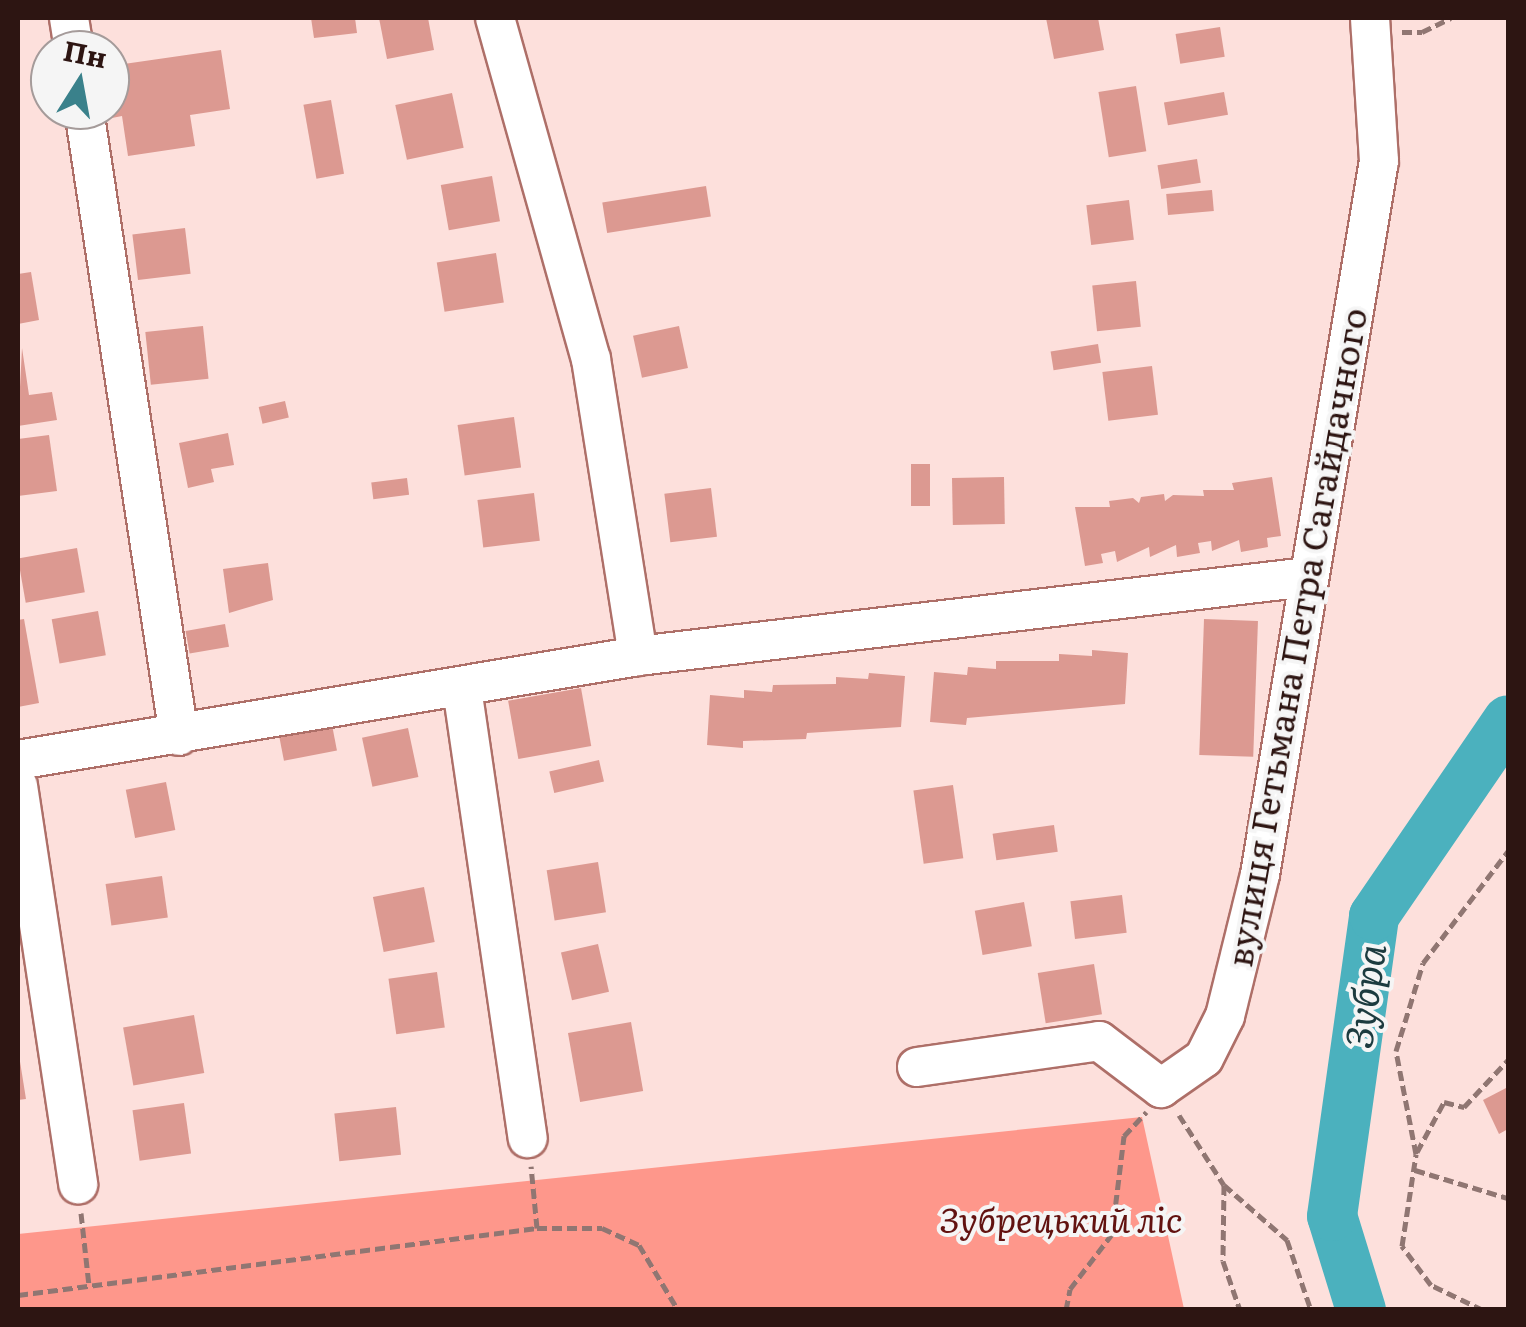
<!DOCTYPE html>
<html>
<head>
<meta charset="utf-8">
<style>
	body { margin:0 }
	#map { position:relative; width:1526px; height:1327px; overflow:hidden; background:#fde0dc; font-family:Literata,serif }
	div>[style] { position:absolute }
	.forest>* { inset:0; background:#fe978b }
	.river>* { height:50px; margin:-25px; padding:0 25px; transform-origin:25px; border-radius:25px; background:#4bb1be }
	.building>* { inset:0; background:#dc9991; transform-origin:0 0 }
	.path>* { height:5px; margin-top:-2.5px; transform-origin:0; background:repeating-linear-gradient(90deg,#907672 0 10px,transparent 0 15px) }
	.roads { filter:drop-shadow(2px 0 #ae6f68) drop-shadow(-2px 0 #ae6f68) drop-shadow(0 2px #ae6f68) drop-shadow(0 -2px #ae6f68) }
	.minor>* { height:38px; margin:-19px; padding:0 19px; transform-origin:19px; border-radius:19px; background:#fff }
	span { translate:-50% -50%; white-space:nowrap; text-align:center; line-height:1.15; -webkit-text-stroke:8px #f5f5f5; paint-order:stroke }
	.street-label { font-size:35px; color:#2d1512 }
	.park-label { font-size:35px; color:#621210; font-style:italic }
	.water-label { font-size:38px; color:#1c3b3f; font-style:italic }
	.frame { position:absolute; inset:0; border:20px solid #2d1512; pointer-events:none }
	.north { position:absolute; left:30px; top:30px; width:100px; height:100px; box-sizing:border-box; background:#f5f5f5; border:2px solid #a59b9a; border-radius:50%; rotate:11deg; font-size:28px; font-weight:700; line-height:40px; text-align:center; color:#2d1512 }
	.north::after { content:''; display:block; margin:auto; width:35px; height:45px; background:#3a818b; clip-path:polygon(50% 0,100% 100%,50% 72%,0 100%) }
</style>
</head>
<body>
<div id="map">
	<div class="forest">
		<div style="clip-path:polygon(1142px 1117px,1184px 1309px,18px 1309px,18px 1234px)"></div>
	</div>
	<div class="river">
		<div style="left:1361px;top:1310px;width:98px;rotate:-107.1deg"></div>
		<div style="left:1332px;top:1216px;width:303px;rotate:-82deg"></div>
		<div style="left:1374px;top:916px;width:237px;rotate:-55.6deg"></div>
	</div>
	<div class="building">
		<div style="clip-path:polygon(311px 18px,355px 18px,357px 33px,314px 38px)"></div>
		<div style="clip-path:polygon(379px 18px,428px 18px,434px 50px,387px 59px)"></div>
		<div style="clip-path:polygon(1046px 18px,1098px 18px,1104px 50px,1054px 59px)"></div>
		<div style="left:1220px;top:27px;width:30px;height:45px;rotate:81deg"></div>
		<div style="clip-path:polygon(221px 50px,230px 109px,190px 115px,195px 146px,128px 156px,122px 116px,112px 118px,110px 66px)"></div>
		<div style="left:1136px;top:86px;width:66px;height:38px;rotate:81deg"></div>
		<div style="left:1224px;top:92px;width:23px;height:61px;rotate:80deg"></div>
		<div style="left:452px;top:93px;width:56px;height:58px;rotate:78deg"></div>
		<div style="left:331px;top:100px;width:75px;height:28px;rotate:80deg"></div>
		<div style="left:1197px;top:159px;width:24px;height:40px;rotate:81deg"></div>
		<div style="left:492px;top:176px;width:46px;height:52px;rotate:80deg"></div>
		<div style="left:706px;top:186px;width:31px;height:105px;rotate:81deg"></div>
		<div style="left:1212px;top:190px;width:21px;height:46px;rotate:85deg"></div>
		<div style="left:1129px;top:200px;width:40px;height:43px;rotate:83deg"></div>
		<div style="left:185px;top:228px;width:46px;height:53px;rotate:83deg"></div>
		<div style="left:496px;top:253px;width:50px;height:60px;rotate:81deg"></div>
		<div style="clip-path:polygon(31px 272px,39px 320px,18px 324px,18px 274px)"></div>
		<div style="left:1136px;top:281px;width:46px;height:44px;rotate:84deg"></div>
		<div style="left:203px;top:326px;width:53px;height:58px;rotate:84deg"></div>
		<div style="left:679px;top:326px;width:43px;height:47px;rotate:78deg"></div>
		<div style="left:1098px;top:344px;width:19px;height:48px;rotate:81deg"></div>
		<div style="clip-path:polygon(22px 348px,29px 395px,52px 392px,57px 420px,18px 426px)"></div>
		<div style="left:1152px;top:366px;width:49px;height:50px;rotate:83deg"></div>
		<div style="left:285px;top:401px;width:17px;height:27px;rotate:77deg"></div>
		<div style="left:514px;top:417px;width:51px;height:57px;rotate:82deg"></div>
		<div style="clip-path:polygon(228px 433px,234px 465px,211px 469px,214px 482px,188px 488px,179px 443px)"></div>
		<div style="clip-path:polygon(49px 435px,57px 491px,18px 496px,18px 439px)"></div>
		<div style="left:911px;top:464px;width:19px;height:42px"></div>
		<div style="left:1004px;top:477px;width:47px;height:52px;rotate:89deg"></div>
		<div style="clip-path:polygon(1272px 477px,1281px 536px,1267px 538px,1268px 547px,1241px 552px,1239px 540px,1212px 551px,1211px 541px,1198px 543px,1200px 553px,1177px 557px,1176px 545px,1150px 557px,1149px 547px,1117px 562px,1115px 551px,1101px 554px,1103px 563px,1085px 566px,1075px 507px,1110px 507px,1109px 501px,1133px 498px,1139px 503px,1141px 497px,1164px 494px,1165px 501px,1173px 495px,1204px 496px,1203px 490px,1234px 490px,1232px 483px)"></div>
		<div style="left:407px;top:478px;width:17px;height:36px;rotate:83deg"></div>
		<div style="left:711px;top:488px;width:49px;height:47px;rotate:83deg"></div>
		<div style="left:534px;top:493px;width:48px;height:57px;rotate:83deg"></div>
		<div style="left:77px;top:548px;width:45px;height:60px;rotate:80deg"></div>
		<div style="clip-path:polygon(268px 563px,273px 600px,229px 613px,223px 569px)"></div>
		<div style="left:98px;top:611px;width:45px;height:47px;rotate:80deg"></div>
		<div style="clip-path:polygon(24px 619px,39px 703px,18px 707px,18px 620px)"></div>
		<div style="left:1204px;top:619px;width:54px;height:136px;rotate:2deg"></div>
		<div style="left:225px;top:624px;width:23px;height:40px;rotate:80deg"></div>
		<div style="clip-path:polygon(1092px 650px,1128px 653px,1125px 704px,967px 718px,966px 725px,930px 722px,934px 672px,967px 675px,968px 667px,996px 669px,996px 661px,1059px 661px,1059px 654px,1092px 656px)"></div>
		<div style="clip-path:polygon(869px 673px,905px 676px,901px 727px,807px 733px,806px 739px,743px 741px,743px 748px,707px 745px,710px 695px,744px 698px,744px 690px,772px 692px,773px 685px,836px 684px,836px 677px,868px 679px)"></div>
		<div style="left:581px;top:688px;width:59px;height:74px;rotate:80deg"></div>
		<div style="left:332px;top:725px;width:26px;height:54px;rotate:79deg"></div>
		<div style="left:408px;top:728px;width:50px;height:47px;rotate:78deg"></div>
		<div style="left:599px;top:760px;width:22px;height:51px;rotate:77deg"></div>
		<div style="left:166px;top:782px;width:49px;height:41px;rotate:79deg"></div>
		<div style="left:953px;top:785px;width:74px;height:40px;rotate:82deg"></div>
		<div style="left:1054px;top:825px;width:27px;height:62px;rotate:82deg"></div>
		<div style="left:598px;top:862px;width:51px;height:52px;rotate:81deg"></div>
		<div style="left:162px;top:876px;width:42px;height:57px;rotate:82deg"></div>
		<div style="left:424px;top:887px;width:56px;height:52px;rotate:79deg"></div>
		<div style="left:1122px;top:895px;width:38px;height:52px;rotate:83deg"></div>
		<div style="left:1024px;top:902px;width:45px;height:50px;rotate:80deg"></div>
		<div style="left:598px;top:944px;width:49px;height:38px;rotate:77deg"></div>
		<div style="left:1094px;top:964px;width:51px;height:57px;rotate:81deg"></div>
		<div style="left:437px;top:972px;width:56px;height:49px;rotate:82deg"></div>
		<div style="left:194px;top:1015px;width:59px;height:72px;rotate:80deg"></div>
		<div style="left:631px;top:1022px;width:70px;height:64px;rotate:80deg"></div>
		<div style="clip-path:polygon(18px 1049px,26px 1099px,18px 1100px)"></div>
		<div style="clip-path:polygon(1508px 1087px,1508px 1129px,1499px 1134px,1483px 1100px)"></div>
		<div style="left:184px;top:1103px;width:51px;height:52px;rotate:82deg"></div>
		<div style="left:396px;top:1107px;width:48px;height:62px;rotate:84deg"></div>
	</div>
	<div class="path">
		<div style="left:1402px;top:32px;width:20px"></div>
		<div style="left:1422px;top:32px;width:32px;rotate:-26deg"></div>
		<div style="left:1179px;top:1115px;width:83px;rotate:57.3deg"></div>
		<div style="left:1224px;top:1185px;width:76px;rotate:90.8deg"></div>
		<div style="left:1223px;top:1261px;width:52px;rotate:70.9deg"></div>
		<div style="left:1417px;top:1152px;width:57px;rotate:-61.6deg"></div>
		<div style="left:1444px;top:1102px;width:21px;rotate:14deg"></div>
		<div style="left:1464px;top:1107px;width:64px;rotate:-46.9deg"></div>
		<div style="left:1415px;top:1170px;width:97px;rotate:16.8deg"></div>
		<div style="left:1224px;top:1185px;width:84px;rotate:41.1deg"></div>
		<div style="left:1287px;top:1240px;width:74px;rotate:71.1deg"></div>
		<div style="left:81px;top:1213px;width:72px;rotate:83.7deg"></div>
		<div style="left:537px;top:1228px;width:65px"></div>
		<div style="left:602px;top:1228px;width:41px;rotate:24.7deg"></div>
		<div style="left:639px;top:1245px;width:76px;rotate:59deg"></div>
		<div style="left:18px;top:1295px;width:523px;rotate:-7.36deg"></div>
		<div style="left:537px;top:1228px;width:62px;rotate:-95.5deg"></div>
		<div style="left:1066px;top:1310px;width:21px;rotate:-79deg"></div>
		<div style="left:1070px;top:1289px;width:69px;rotate:-52.6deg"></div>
		<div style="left:1112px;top:1234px;width:99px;rotate:-83deg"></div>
		<div style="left:1124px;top:1136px;width:33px;rotate:-47deg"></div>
		<div style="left:1483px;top:1310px;width:58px;rotate:-154.3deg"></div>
		<div style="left:1431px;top:1285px;width:49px;rotate:-126.6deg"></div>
		<div style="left:1402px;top:1246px;width:93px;rotate:-81.3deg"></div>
		<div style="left:1416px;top:1154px;width:105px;rotate:-101deg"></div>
		<div style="left:1396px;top:1051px;width:92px;rotate:-72.9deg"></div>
		<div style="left:1423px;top:963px;width:141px;rotate:-52.8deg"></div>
	</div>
	<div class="roads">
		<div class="minor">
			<div style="left:69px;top:18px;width:32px;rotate:81deg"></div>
			<div style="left:495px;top:18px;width:354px;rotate:74.3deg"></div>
			<div style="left:591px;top:359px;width:301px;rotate:81deg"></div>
			<div style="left:84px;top:110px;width:633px;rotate:81.37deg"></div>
			<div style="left:462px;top:688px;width:455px;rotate:81.7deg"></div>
			<div style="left:18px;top:760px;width:629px;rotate:-9.52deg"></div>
			<div style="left:638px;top:656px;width:674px;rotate:-6.73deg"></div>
			<div style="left:18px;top:786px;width:403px;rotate:81.4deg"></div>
			<div style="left:917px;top:1067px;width:184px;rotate:-8.1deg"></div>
			<div style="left:1099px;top:1041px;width:78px;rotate:37.2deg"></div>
			<div style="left:1161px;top:1088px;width:52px;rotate:-34.9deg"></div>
			<div style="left:1204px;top:1058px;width:47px;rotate:-63.4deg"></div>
			<div style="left:1225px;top:1016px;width:145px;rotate:-76.1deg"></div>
			<div style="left:1260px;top:875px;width:724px;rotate:-80.54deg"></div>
			<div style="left:1379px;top:161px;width:143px;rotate:-93.6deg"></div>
		</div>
	</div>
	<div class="street-label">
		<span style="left:1295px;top:637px;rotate:-80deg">вулиця Гетьмана Петра Сагайдачного</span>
	</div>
	<div class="park-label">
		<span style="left:1061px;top:1218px">Зубрецький ліс</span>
	</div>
	<div class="water-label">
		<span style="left:1363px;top:996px;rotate:-82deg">Зубра</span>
	</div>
	<div class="frame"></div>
	<div class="north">Пн</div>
</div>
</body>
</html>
